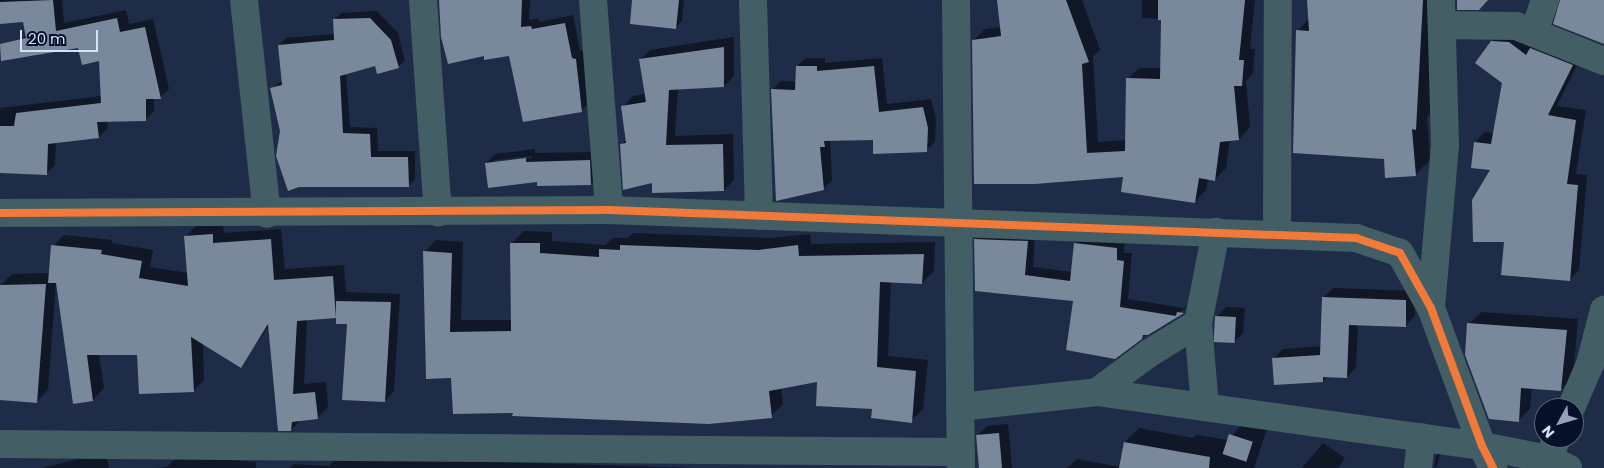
<!DOCTYPE html>
<html>
<head>
<meta charset="utf-8">
<style>
	body { margin:0 }
	#map { position:relative; width:1604px; height:468px; overflow:hidden; background:#1e2c48; font-family:Poppins,sans-serif }
	div>[style] { position:absolute }
	.shadow>* { inset:0; background:#0007 }
	.building>* { inset:0; background:#7a889b; transform-origin:0 0 }
	.minor>* { height:28px; margin:-14px; padding:0 14px; transform-origin:14px; border-radius:14px; background:#445e65 }
	.cycleway>* { height:8px; margin:-4px; padding:0 4px; transform-origin:4px; border-radius:4px; background:#f17a3a }
	span { translate:-50% -50%; white-space:nowrap; text-align:center; line-height:1.15; -webkit-text-stroke:5px #061128; paint-order:stroke }
	.north { position:absolute; left:1534px; top:398px; width:50px; height:50px; box-sizing:border-box; background:#061128; border:1px solid #58657d; border-radius:50%; rotate:231deg; font-size:14px; font-weight:700; line-height:20px; text-align:center; color:#d3e2fd }
	.north::after { content:''; display:block; margin:auto; width:18px; height:22px; background:#94a2be; clip-path:polygon(50% 0,100% 100%,50% 72%,0 100%) }
	.scale { position:absolute; left:20px; top:30px; width:78px; height:22px; box-sizing:border-box; border:2px solid #d3e2fd; border-top:0; padding-left:6px; font-size:15px; line-height:18px; white-space:nowrap; color:#d3e2fd; -webkit-text-stroke:4px #061128; paint-order:stroke }
</style>
</head>
<body>
<div id="map">
	<div class="shadow">
		<div style="clip-path:polygon(0 0,62px 0,64px 23px,126px 10px,129px 24px,153px 19px,169px 89px,160px 97px,154px 97px,154px 111px,146px 119px,107px 120px,108px 128px,99px 137px,56px 142px,55px 165px,46px 174px,0 172px,0 108px,102px 96px,107px 45px,22px 39px,27px 35px,24px 21px,0 23px)"></div>
		<div style="clip-path:polygon(439px 0,530px 0,529px 20px,539px 18px,539px 22px,573px 15px,580px 50px,583px 51px,589px 103px,581px 111px,510px 55px,485px 55px)"></div>
		<div style="clip-path:polygon(633px 0,684px 0,682px 21px,675px 28px)"></div>
		<div style="clip-path:polygon(1002px 0,1082px 0,1100px 50px,1093px 56px,1098px 142px,1127px 140px,1128px 79px,1139px 68px,1162px 68px,1162px 19px,1142px 18px,1142px 0,1255px 0,1250px 49px,1255px 49px,1253px 73px,1246px 81px,1250px 127px,1239px 139px,1230px 140px,1226px 168px,1214px 180px,1208px 179px,1206px 190px,1195px 202px,1124px 175px,1035px 183px,973px 41px,985px 29px,1001px 27px)"></div>
		<div style="clip-path:polygon(1308px 0,1437px 0,1431px 113px,1427px 117px,1430px 160px,1415px 175px,1385px 157px,1297px 31px,1309px 19px)"></div>
		<div style="clip-path:polygon(377px 11px,398px 33px,405px 60px,398px 67px,376px 65px,346px 73px,350px 127px,377px 128px,378px 151px,415px 151px,415px 179px,408px 186px,282px 131px,271px 89px,282px 81px,279px 45px,286px 38px,335px 34px,334px 20px,341px 13px)"></div>
		<div style="clip-path:polygon(1502px 32px,1582px 55px,1557px 106px,1586px 110px,1576px 174px,1587px 175px,1579px 270px,1569px 280px,1505px 241px,1492px 169px,1475px 142px,1485px 132px,1494px 133px,1503px 82px,1492px 42px)"></div>
		<div style="clip-path:polygon(734px 37px,734px 76px,724px 86px,678px 89px,675px 136px,733px 134px,734px 180px,724px 190px,653px 181px,621px 145px,627px 139px,623px 107px,633px 96px,646px 94px,640px 60px,650px 50px)"></div>
		<div style="clip-path:polygon(806px 58px,825px 58px,825px 63px,882px 58px,887px 104px,931px 99px,936px 119px,935px 142px,926px 150px,874px 139px,830px 140px,832px 181px,823px 189px,772px 90px,781px 81px,797px 82px,797px 66px)"></div>
		<div style="clip-path:polygon(evenodd,535px 149px,535px 153px,599px 152px,600px 174px,591px 184px,538px 181px,486px 163px,495px 154px,535px 149px,532px 156px,532px 158px,495px 163px,495px 160px,532px 156px)"></div>
		<div style="clip-path:polygon(223px 224px,224px 233px,281px 229px,285px 269px,344px 265px,346px 292px,400px 294px,394px 391px,385px 401px,348px 323px,338px 315px,307px 319px,304px 384px,326px 382px,328px 407px,317px 418px,301px 420px,291px 430px,269px 326px,240px 366px,203px 343px,204px 380px,193px 391px,138px 354px,99px 354px,104px 388px,93px 400px,74px 402px,56px 283px,48px 390px,37px 401px,0 398px,1px 285px,12px 274px,50px 273px,53px 246px,64px 235px,112px 240px,112px 243px,153px 250px,150px 267px,188px 273px,185px 237px,196px 226px)"></div>
		<div style="clip-path:polygon(524px 231px,552px 232px,552px 241px,605px 245px,613px 238px,628px 238px,633px 233px,771px 238px,810px 234px,811px 244px,935px 242px,934px 271px,922px 283px,891px 281px,888px 356px,928px 360px,923px 409px,911px 421px,873px 408px,818px 380px,781px 387px,783px 404px,771px 416px,514px 412px,453px 377px,425px 252px,436px 240px,463px 242px,461px 320px,512px 320px,512px 243px)"></div>
		<div style="clip-path:polygon(984px 232px,1035px 234px,1033px 267px,1072px 272px,1075px 244px,1083px 235px,1125px 241px,1124px 253px,1132px 253px,1128px 299px,1183px 308px,1190px 305px,1142px 338px,1075px 300px,976px 290px,975px 240px)"></div>
		<div style="clip-path:polygon(1333px 288px,1415px 291px,1415px 316px,1405px 326px,1358px 324px,1356px 367px,1347px 377px,1328px 376px,1323px 381px,1274px 358px,1283px 349px,1322px 346px,1324px 297px)"></div>
		<div style="clip-path:polygon(1226px 307px,1245px 308px,1243px 333px,1234px 342px,1216px 340px,1217px 316px)"></div>
		<div style="clip-path:polygon(1481px 312px,1578px 319px,1573px 377px,1561px 389px,1532px 388px,1530px 409px,1518px 421px,1469px 324px)"></div>
		<div style="clip-path:polygon(1244px 421px,1267px 429px,1254px 468px,1067px 468px,1077px 459px,1121px 467px,1125px 442px,1139px 428px,1193px 438px,1196px 435px,1229px 440px)"></div>
		<div style="clip-path:polygon(1008px 424px,1012px 468px,980px 468px,978px 435px,987px 426px)"></div>
		<div style="clip-path:polygon(1323px 443px,1345px 458px,1338px 468px,1302px 468px)"></div>
		<div style="clip-path:polygon(346px 447px,402px 459px,696px 468px,290px 468px,294px 464px,329px 466px)"></div>
		<div style="clip-path:polygon(1441px 451px,1437px 466px,1434px 468px,1436px 456px)"></div>
		<div style="clip-path:polygon(89px 456px,106px 456px,109px 468px,43px 468px)"></div>
		<div style="clip-path:polygon(177px 456px,256px 462px,256px 468px,158px 468px,167px 467px)"></div>
	</div>
	<div class="building">
		<div style="clip-path:polygon(53px 0,56px 31px,117px 18px,120px 32px,145px 27px,161px 99px,146px 99px,146px 121px,97px 122px,99px 138px,48px 144px,47px 175px,0 173px,0 126px,14px 126px,16px 113px,101px 103px,99px 61px,82px 65px,78px 48px,1px 61px,0 44px,26px 38px,23px 22px,0 24px,0 2px)"></div>
		<div style="clip-path:polygon(439px 0,522px 0,521px 27px,531px 26px,532px 29px,565px 23px,572px 58px,576px 59px,582px 112px,523px 122px,509px 56px,484px 60px,484px 56px,448px 64px,441px 37px)"></div>
		<div style="clip-path:polygon(632px 0,679px 0,676px 29px,630px 24px)"></div>
		<div style="clip-path:polygon(997px 0,1066px 0,1089px 62px,1082px 64px,1087px 153px,1125px 151px,1126px 78px,1160px 79px,1161px 20px,1158px 20px,1158px 0,1245px 0,1239px 60px,1244px 60px,1242px 86px,1234px 86px,1239px 140px,1220px 142px,1215px 181px,1199px 178px,1195px 203px,1121px 192px,1123px 177px,1035px 184px,974px 184px,972px 40px,1001px 36px)"></div>
		<div style="clip-path:polygon(1307px 0,1423px 0,1416px 130px,1412px 129px,1416px 176px,1385px 178px,1384px 159px,1293px 153px,1296px 30px,1309px 31px)"></div>
		<div style="clip-path:polygon(1457px 0,1488px 0,1479px 10px,1457px 10px)"></div>
		<div style="clip-path:polygon(1560px 0,1604px 0,1604px 44px,1553px 24px)"></div>
		<div style="clip-path:polygon(370px 18px,391px 40px,399px 68px,377px 74px,375px 66px,340px 76px,343px 133px,370px 134px,371px 157px,408px 157px,409px 187px,299px 187px,288px 191px,276px 156px,280px 131px,270px 88px,282px 85px,278px 45px,334px 40px,333px 19px)"></div>
		<div style="clip-path:polygon(1491px 41px,1509px 42px,1526px 55px,1530px 48px,1573px 65px,1548px 115px,1576px 120px,1567px 184px,1578px 185px,1570px 281px,1501px 275px,1504px 242px,1473px 242px,1472px 200px,1490px 170px,1471px 168px,1474px 142px,1491px 144px,1502px 83px,1475px 63px)"></div>
		<div style="clip-path:polygon(724px 47px,724px 87px,669px 90px,666px 145px,723px 144px,724px 191px,652px 193px,652px 183px,623px 190px,620px 144px,626px 143px,621px 106px,646px 102px,639px 59px)"></div>
		<div style="clip-path:polygon(796px 66px,817px 66px,817px 71px,874px 66px,879px 112px,923px 107px,928px 128px,927px 152px,873px 154px,873px 140px,824px 141px,825px 147px,820px 147px,824px 190px,776px 201px,771px 89px,795px 90px)"></div>
		<div style="clip-path:polygon(526px 158px,526px 162px,590px 160px,591px 185px,537px 186px,537px 182px,488px 188px,485px 163px)"></div>
		<div style="clip-path:polygon(213px 234px,213px 243px,271px 239px,274px 280px,333px 276px,336px 318px,297px 321px,293px 394px,315px 392px,318px 419px,292px 422px,291px 431px,278px 431px,268px 324px,241px 368px,191px 337px,194px 392px,139px 394px,137px 355px,87px 355px,93px 401px,73px 404px,56px 283px,48px 283px,51px 245px,102px 250px,101px 254px,142px 261px,139px 278px,188px 286px,184px 236px)"></div>
		<div style="clip-path:polygon(974px 239px,1028px 241px,1025px 275px,1070px 281px,1074px 243px,1117px 248px,1117px 260px,1124px 261px,1120px 307px,1176px 316px,1177px 312px,1184px 313px,1148px 335px,1143px 335px,1142px 339px,1115px 359px,1066px 350px,1073px 301px,975px 291px)"></div>
		<div style="clip-path:polygon(510px 243px,540px 243px,540px 253px,599px 257px,599px 249px,620px 250px,620px 245px,759px 250px,798px 245px,799px 256px,924px 254px,922px 284px,880px 282px,877px 367px,916px 371px,912px 423px,871px 418px,872px 409px,816px 406px,817px 382px,769px 391px,772px 418px,709px 424px,512px 416px,513px 413px,453px 414px,451px 378px,426px 379px,423px 251px,452px 253px,450px 332px,511px 331px)"></div>
		<div style="clip-path:polygon(46px 284px,37px 403px,0 400px,0 285px)"></div>
		<div style="clip-path:polygon(1322px 297px,1406px 300px,1406px 327px,1349px 325px,1347px 378px,1323px 377px,1323px 382px,1274px 385px,1272px 358px,1320px 355px)"></div>
		<div style="clip-path:polygon(336px 301px,391px 302px,385px 402px,342px 400px,347px 324px,336px 324px)"></div>
		<div style="left:1215px;top:316px;width:21px;height:26px;rotate:3deg"></div>
		<div style="clip-path:polygon(1467px 323px,1567px 330px,1561px 391px,1521px 388px,1519px 422px,1489px 419px,1465px 355px)"></div>
		<div style="left:999px;top:433px;width:35px;height:23px;rotate:85deg"></div>
		<div style="left:1229px;top:434px;width:25px;height:21px;rotate:18deg"></div>
		<div style="clip-path:polygon(1124px 442px,1210px 457px,1209px 468px,1119px 468px)"></div>
	</div>
	<div class="minor">
		<div style="left:244px;top:0;width:215px;rotate:83.9deg"></div>
		<div style="left:423px;top:0;width:213px;rotate:86deg"></div>
		<div style="left:593px;top:0;width:211px;rotate:85.6deg"></div>
		<div style="left:753px;top:0;width:216px;rotate:88.4deg"></div>
		<div style="left:956px;top:0;width:468px;rotate:89.4deg"></div>
		<div style="left:1442px;top:25px;width:74px;rotate:0.8deg"></div>
		<div style="left:1516px;top:26px;width:95px;rotate:21.7deg"></div>
		<div style="left:1534px;top:32px;width:34px;rotate:-71deg"></div>
		<div style="left:0;top:213px;width:609px;rotate:-0.28deg"></div>
		<div style="left:609px;top:210px;width:748px;rotate:2.15deg"></div>
		<div style="left:1356px;top:238px;width:46px;rotate:18.8deg"></div>
		<div style="left:1400px;top:253px;width:63px;rotate:60.6deg"></div>
		<div style="left:1431px;top:308px;width:147px;rotate:69.7deg"></div>
		<div style="left:1482px;top:446px;width:25px;rotate:63deg"></div>
		<div style="left:1277px;top:235px;width:235px;rotate:-89.8deg"></div>
		<div style="left:1431px;top:308px;width:164px;rotate:-85.1deg"></div>
		<div style="left:1445px;top:145px;width:145px;rotate:-91.6deg"></div>
		<div style="left:1097px;top:392px;width:64px;rotate:-36.7deg"></div>
		<div style="left:1148px;top:354px;width:59px;rotate:-31.8deg"></div>
		<div style="left:960px;top:407px;width:138px;rotate:-6.2deg"></div>
		<div style="left:1097px;top:392px;width:389px;rotate:8deg"></div>
		<div style="left:1482px;top:446px;width:67px;rotate:11.1deg"></div>
		<div style="left:1548px;top:459px;width:22px;rotate:24deg"></div>
		<div style="left:1205px;top:407px;width:84px;rotate:-94.8deg"></div>
		<div style="left:1198px;top:323px;width:93px;rotate:-78.8deg"></div>
		<div style="left:1571px;top:408px;width:48px;rotate:-66.6deg"></div>
		<div style="left:1590px;top:364px;width:56px;rotate:-75.5deg"></div>
		<div style="left:0;top:444px;width:961px;rotate:0.48deg"></div>
		<div style="left:1548px;top:459px;width:23px;rotate:-67deg"></div>
		<div style="left:1418px;top:468px;width:31px;rotate:-84deg"></div>
	</div>
	<div class="cycleway">
		<div style="left:0;top:213px;width:609px;rotate:-0.28deg"></div>
		<div style="left:609px;top:210px;width:748px;rotate:2.15deg"></div>
		<div style="left:1356px;top:238px;width:46px;rotate:18.8deg"></div>
		<div style="left:1400px;top:253px;width:63px;rotate:60.6deg"></div>
		<div style="left:1431px;top:308px;width:147px;rotate:69.7deg"></div>
		<div style="left:1482px;top:446px;width:25px;rotate:63deg"></div>
	</div>
	<div class="north">N</div>
	<div class="scale">20 m</div>
</div>
</body>
</html>
